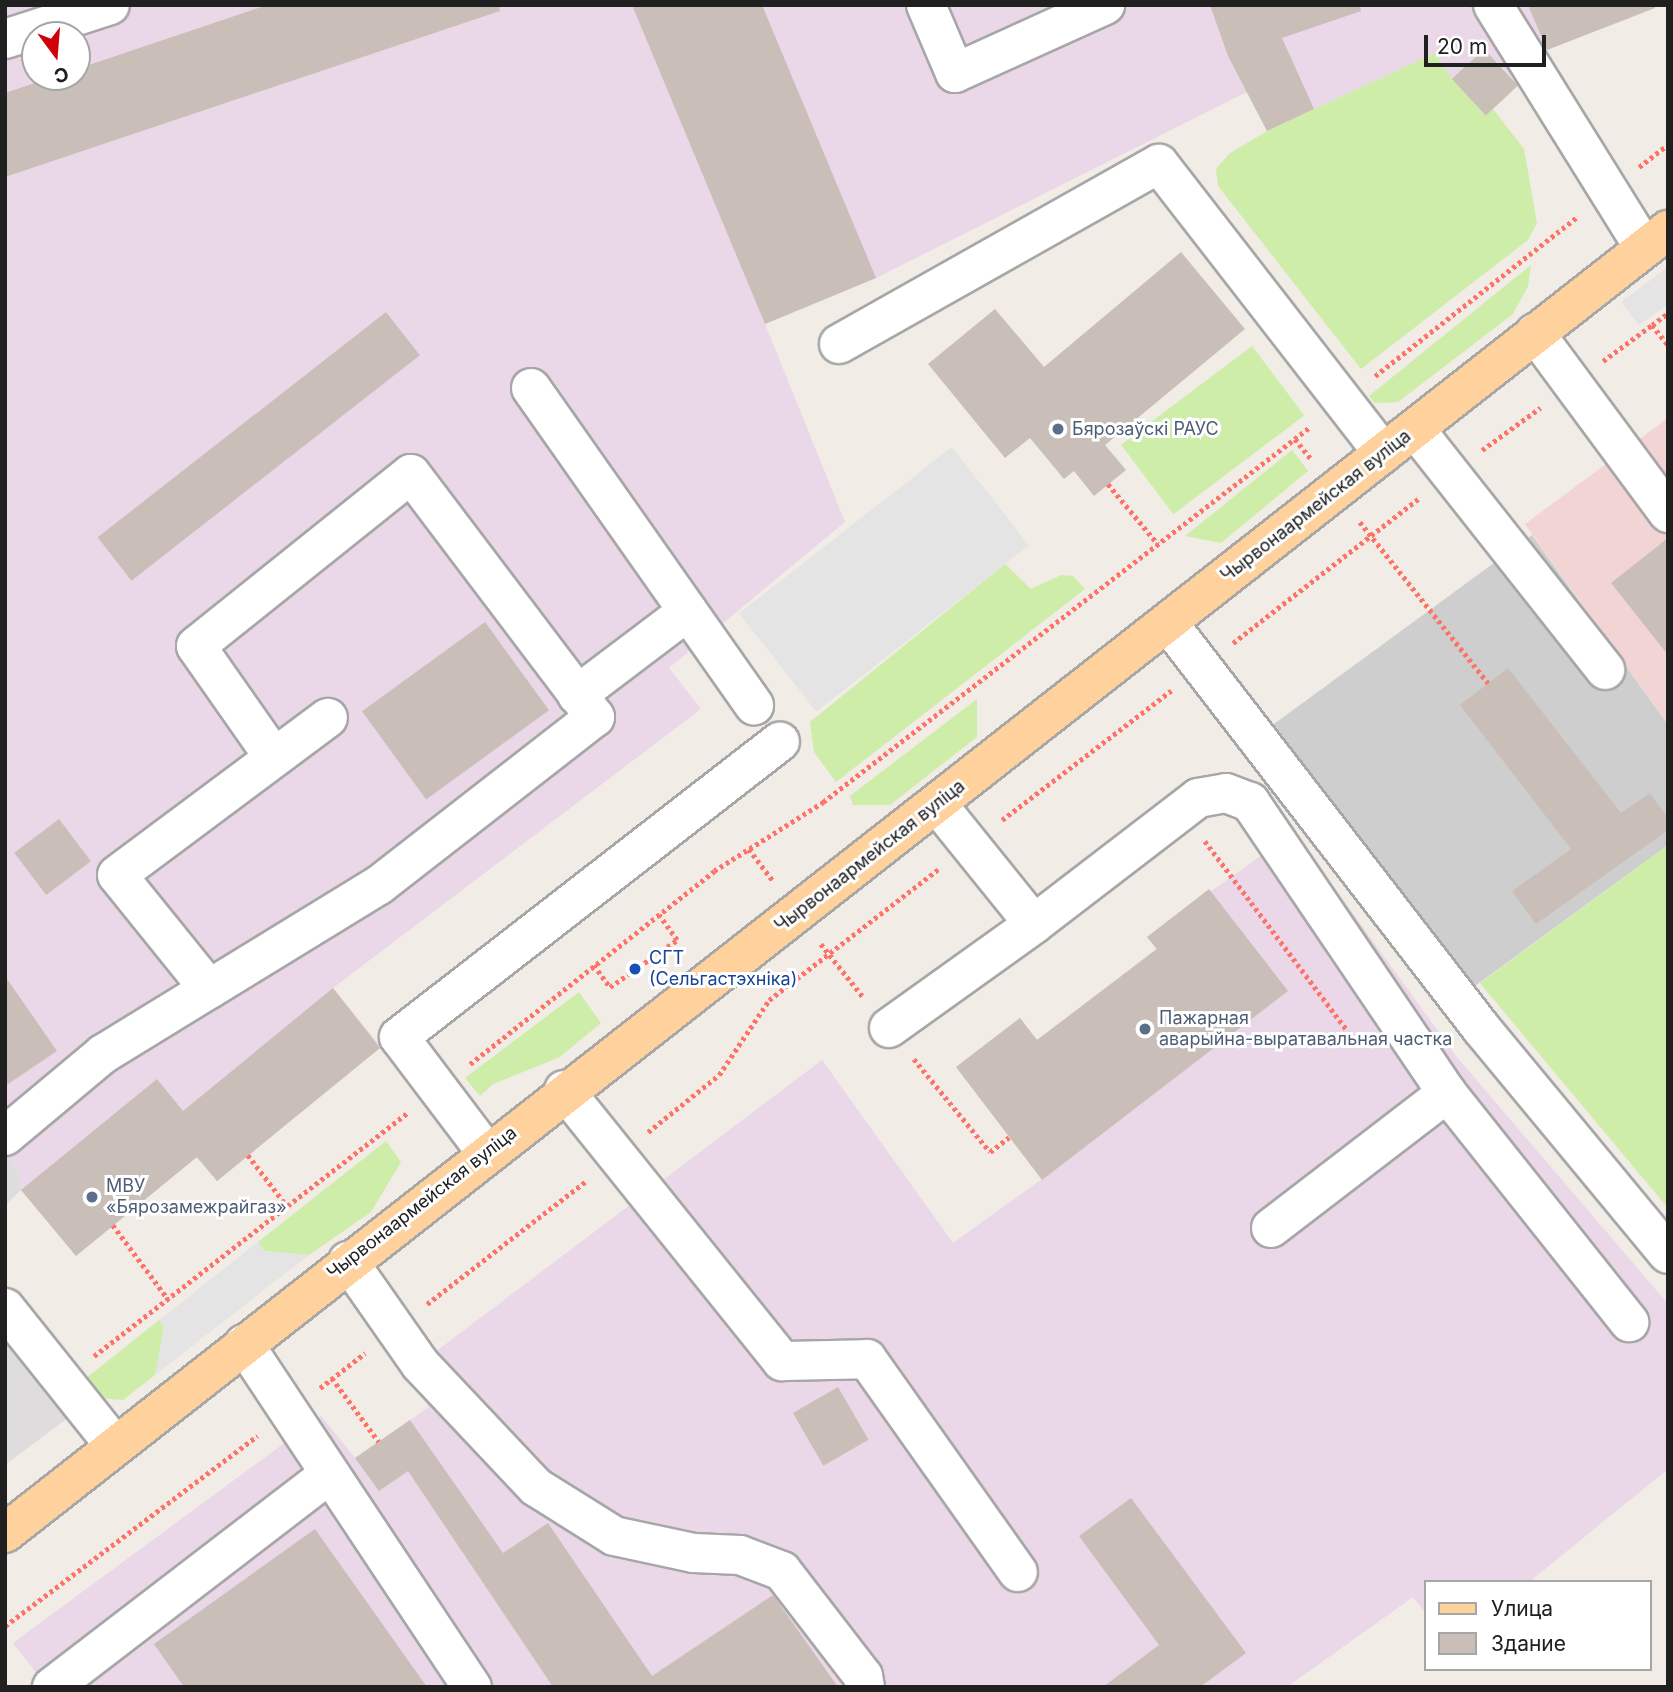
<!DOCTYPE html>
<html>
<head>
<meta charset="utf-8">
<style>
	body { margin:0 }
	#map { position:relative; width:1673px; height:1692px; overflow:hidden; background:#f1ece5; font-family:Inter,sans-serif }
	div>[style] { position:absolute }
	.residential>* { inset:0; background:#dedcdc }
	.commercial>* { inset:0; background:#f2d4d4 }
	.industrial>* { inset:0; background:#ead7e7 }
	.religious>* { inset:0; background:#cecece }
	.grass>* { inset:0; background:#cdeda9; transform-origin:0 0 }
	.parking>* { inset:0; background:#e4e4e4; transform-origin:0 0 }
	.building>* { inset:0; background:#c9bfb8; transform-origin:0 0 }
	.path>* { height:4.5px; margin-top:-2.25px; transform-origin:0; background:repeating-linear-gradient(90deg,#ff7268 0 3.5px,transparent 0 7px) }
	.roads { filter:drop-shadow(2px 0 #a7a7a7) drop-shadow(-2px 0 #a7a7a7) drop-shadow(0 2px #a7a7a7) drop-shadow(0 -2px #a7a7a7) }
	.minor>* { height:38px; margin:-19px; padding:0 19px; transform-origin:19px; border-radius:19px; background:#fff }
	.major>* { height:38px; margin:-19px; padding:0 19px; transform-origin:19px; border-radius:19px; background:#ffd19c }
	.dots>* { width:19px; height:19px; translate:-50% -50%; box-sizing:border-box; border:4px solid #fff; border-radius:50% }
	span { translate:-50% -50%; white-space:nowrap; text-align:center; line-height:1.15; -webkit-text-stroke:6px #fff; paint-order:stroke }
	.service-label { font-size:18px; color:#4e5e75 }
	.left { translate:0 -50%; text-align:left }
	.street-label { font-size:18px; color:#202020 }
	.transit-label { font-size:18px; color:#164399 }
	.frame { position:absolute; inset:0; border:7px solid #202020; pointer-events:none }
	.legend { position:absolute; left:1424px; top:1580px; width:228px; height:91px; box-sizing:border-box; background:#fff; border:2px solid #a6a6a6; margin:0; padding:9px 12px; list-style:none; font-size:21px; color:#202020 }
	.legend li { display:flex; align-items:center; gap:14px; height:35px }
	.legend b { width:35px; border:2px solid #a6a6a6 }
	.north { position:absolute; left:21px; top:21px; width:70px; height:70px; box-sizing:border-box; background:#fff; border:2px solid #a6a6a6; border-radius:50%; rotate:164deg; font-size:19px; font-weight:700; line-height:28px; text-align:center; color:#202020 }
	.north::after { content:''; display:block; margin:auto; width:24px; height:32px; background:#cf0007; clip-path:polygon(50% 0,100% 100%,50% 72%,0 100%) }
	.scale { position:absolute; left:1424px; top:35px; width:122px; height:32px; box-sizing:border-box; border:4px solid #202020; border-top:0; padding-left:9px; font-size:21px; line-height:24px; white-space:nowrap; color:#202020; -webkit-text-stroke:5px #fff; paint-order:stroke }
</style>
</head>
<body>
<div id="map">
	<div class="residential">
		<div style="clip-path:polygon(5px 1152px,19px 1173px,21px 1190px,5px 1206px)"></div>
		<div style="clip-path:polygon(5px 1333px,69px 1417px,5px 1465px)"></div>
	</div>
	<div class="commercial">
		<div style="clip-path:polygon(1668px 418px,1668px 725px,1525px 524px)"></div>
	</div>
	<div class="industrial">
		<div style="clip-path:polygon(evenodd,5px 5px,1625px 5px,1629px 18px,1545px 50px,1518px 84px,1484px 49px,1452px 79px,1435px 53px,1267px 131px,1247px 92px,876px 278px,765px 324px,845px 522px,669px 668px,701px 709px,333px 988px,381px 1047px,217px 1181px,196px 1157px,76px 1256px,21px 1190px,19px 1173px,5px 1152px,5px 5px,35px 35px,77px 35px,77px 77px,35px 77px,35px 35px)"></div>
		<div style="clip-path:polygon(1294px 832px,1456px 1056px,1668px 1304px,1668px 1469px,1529px 1582px,1426px 1582px,1426px 1614px,1413px 1597px,1287px 1687px,47px 1687px,13px 1643px,321px 1416px,355px 1458px,429px 1407px,406px 1374px,822px 1060px,953px 1243px,1042px 1179px,956px 1067px,1020px 1018px,1037px 1040px,1156px 949px,1147px 937px)"></div>
	</div>
	<div class="religious">
		<div style="clip-path:polygon(1532px 535px,1668px 725px,1668px 845px,1468px 991px,1274px 724px)"></div>
	</div>
	<div class="grass">
		<div style="clip-path:polygon(1435px 53px,1452px 79px,1486px 115px,1493px 109px,1524px 149px,1537px 223px,1528px 240px,1361px 369px,1218px 186px,1216px 169px,1229px 154px,1267px 131px)"></div>
		<div style="clip-path:polygon(1531px 265px,1528px 286px,1513px 314px,1398px 402px,1375px 403px,1369px 396px)"></div>
		<div style="left:1252px;top:346px;width:87px;height:164px;rotate:53deg"></div>
		<div style="clip-path:polygon(1292px 450px,1308px 471px,1221px 543px,1185px 536px)"></div>
		<div style="clip-path:polygon(1005px 564px,1031px 589px,1061px 575px,1073px 576px,1085px 589px,836px 782px,814px 752px,810px 722px)"></div>
		<div style="clip-path:polygon(977px 699px,977px 737px,890px 805px,853px 805px,850px 796px)"></div>
		<div style="clip-path:polygon(1668px 845px,1668px 1208px,1480px 983px)"></div>
		<div style="clip-path:polygon(579px 992px,601px 1023px,560px 1057px,493px 1084px,480px 1096px,465px 1078px)"></div>
		<div style="clip-path:polygon(386px 1141px,401px 1162px,371px 1212px,309px 1255px,264px 1251px,258px 1242px)"></div>
		<div style="clip-path:polygon(159px 1320px,164px 1327px,155px 1375px,123px 1400px,99px 1398px,85px 1379px)"></div>
	</div>
	<div class="parking">
		<div style="clip-path:polygon(1668px 267px,1668px 304px,1639px 325px,1621px 302px)"></div>
		<div style="left:952px;top:447px;width:125px;height:270px;rotate:52deg"></div>
		<div style="clip-path:polygon(258px 1242px,264px 1251px,309px 1255px,155px 1375px,164px 1327px,159px 1320px)"></div>
	</div>
	<div class="building">
		<div style="clip-path:polygon(267px 5px,499px 5px,500px 11px,5px 177px,5px 93px,53px 77px,77px 77px,77px 69px)"></div>
		<div style="clip-path:polygon(632px 5px,762px 5px,876px 278px,765px 324px)"></div>
		<div style="clip-path:polygon(1210px 5px,1360px 5px,1361px 11px,1282px 38px,1314px 109px,1267px 131px,1228px 56px)"></div>
		<div style="clip-path:polygon(1528px 5px,1655px 5px,1655px 8px,1547px 50px)"></div>
		<div style="left:1484px;top:49px;width:50px;height:44px;rotate:47deg"></div>
		<div style="clip-path:polygon(1181px 252px,1245px 329px,1105px 445px,1126px 470px,1094px 496px,1074px 471px,1064px 479px,1030px 438px,1005px 458px,928px 364px,995px 309px,1044px 367px)"></div>
		<div style="left:386px;top:312px;width:55px;height:366px;rotate:52deg"></div>
		<div style="clip-path:polygon(1668px 538px,1668px 655px,1611px 583px)"></div>
		<div style="left:485px;top:622px;width:109px;height:152px;rotate:54deg"></div>
		<div style="clip-path:polygon(1508px 668px,1621px 813px,1650px 793px,1668px 818px,1668px 830px,1536px 924px,1512px 891px,1571px 849px,1460px 705px)"></div>
		<div style="left:59px;top:819px;width:53px;height:56px;rotate:53deg"></div>
		<div style="clip-path:polygon(1209px 889px,1288px 991px,1042px 1180px,956px 1067px,1020px 1018px,1037px 1040px,1157px 949px,1147px 937px)"></div>
		<div style="clip-path:polygon(5px 976px,57px 1051px,5px 1086px)"></div>
		<div style="clip-path:polygon(333px 988px,380px 1048px,217px 1181px,197px 1157px,76px 1256px,21px 1190px,157px 1079px,183px 1111px)"></div>
		<div style="left:838px;top:1387px;width:61px;height:52px;rotate:60deg"></div>
		<div style="clip-path:polygon(410px 1420px,503px 1553px,548px 1523px,652px 1676px,773px 1595px,838px 1687px,553px 1687px,408px 1471px,379px 1491px,355px 1458px)"></div>
		<div style="clip-path:polygon(1131px 1498px,1246px 1653px,1200px 1687px,1103px 1687px,1159px 1645px,1079px 1536px)"></div>
		<div style="clip-path:polygon(315px 1529px,427px 1687px,184px 1687px,154px 1644px)"></div>
	</div>
	<div class="path">
		<div style="left:1639px;top:167px;width:37px;rotate:-38deg"></div>
		<div style="left:1652px;top:325px;width:20px;rotate:-37deg"></div>
		<div style="left:1603px;top:361px;width:61px;rotate:-36.3deg"></div>
		<div style="left:1652px;top:325px;width:26px;rotate:51deg"></div>
		<div style="left:1375px;top:376px;width:257px;rotate:-38.2deg"></div>
		<div style="left:1295px;top:439px;width:27px;rotate:51deg"></div>
		<div style="left:1482px;top:450px;width:72px;rotate:-35.9deg"></div>
		<div style="left:1108px;top:484px;width:78px;rotate:50.2deg"></div>
		<div style="left:1360px;top:522px;width:206px;rotate:51.5deg"></div>
		<div style="left:1233px;top:643px;width:236px;rotate:-37.9deg"></div>
		<div style="left:1002px;top:820px;width:213px;rotate:-37.4deg"></div>
		<div style="left:1205px;top:841px;width:236px;rotate:53.1deg"></div>
		<div style="left:749px;top:849px;width:41px;rotate:52.9deg"></div>
		<div style="left:821px;top:944px;width:69px;rotate:51.5deg"></div>
		<div style="left:594px;top:965px;width:27px;rotate:54deg"></div>
		<div style="left:610px;top:987px;width:82px;rotate:-35deg"></div>
		<div style="left:677px;top:940px;width:31px;rotate:-126deg"></div>
		<div style="left:914px;top:1059px;width:120px;rotate:50.7deg"></div>
		<div style="left:990px;top:1152px;width:24px;rotate:-38deg"></div>
		<div style="left:470px;top:1064px;width:311px;rotate:-38.3deg"></div>
		<div style="left:714px;top:871px;width:129px;rotate:-32.3deg"></div>
		<div style="left:823px;top:802px;width:615px;rotate:-37.6deg"></div>
		<div style="left:648px;top:1132px;width:91px;rotate:-38.8deg"></div>
		<div style="left:719px;top:1075px;width:90px;rotate:-56.3deg"></div>
		<div style="left:769px;top:1000px;width:216px;rotate:-37.7deg"></div>
		<div style="left:248px;top:1155px;width:64px;rotate:52.6deg"></div>
		<div style="left:113px;top:1225px;width:92px;rotate:53.4deg"></div>
		<div style="left:427px;top:1304px;width:201px;rotate:-37.7deg"></div>
		<div style="left:94px;top:1356px;width:398px;rotate:-37.8deg"></div>
		<div style="left:332px;top:1378px;width:79px;rotate:53.7deg"></div>
		<div style="left:320px;top:1388px;width:57px;rotate:-37.9deg"></div>
		<div style="left:5px;top:1626px;width:316px;rotate:-37deg"></div>
	</div>
	<div class="roads">
		<div class="minor">
			<div style="left:926px;top:5px;width:74px;rotate:66.9deg"></div>
			<div style="left:955px;top:73px;width:165px;rotate:-24.4deg"></div>
			<div style="left:1493px;top:5px;width:286px;rotate:58.1deg"></div>
			<div style="left:5px;top:39px;width:110px;rotate:-17.9deg"></div>
			<div style="left:1535px;top:333px;width:224px;rotate:53.5deg"></div>
			<div style="left:839px;top:344px;width:367px;rotate:-29.4deg"></div>
			<div style="left:1159px;top:164px;width:366px;rotate:52.2deg"></div>
			<div style="left:531px;top:388px;width:388px;rotate:54.9deg"></div>
			<div style="left:1415px;top:429px;width:307px;rotate:51.7deg"></div>
			<div style="left:1168px;top:623px;width:512px;rotate:52.3deg"></div>
			<div style="left:1481px;top:1028px;width:293px;rotate:50.4deg"></div>
			<div style="left:577px;top:695px;width:139px;rotate:-37.1deg"></div>
			<div style="left:273px;top:756px;width:134px;rotate:-125deg"></div>
			<div style="left:196px;top:646px;width:275px;rotate:-38.7deg"></div>
			<div style="left:411px;top:474px;width:305px;rotate:52.9deg"></div>
			<div style="left:595px;top:717px;width:274px;rotate:142.1deg"></div>
			<div style="left:379px;top:885px;width:199px;rotate:148.5deg"></div>
			<div style="left:209px;top:989px;width:146px;rotate:-128.9deg"></div>
			<div style="left:117px;top:875px;width:263px;rotate:-36.7deg"></div>
			<div style="left:937px;top:804px;width:154px;rotate:51.1deg"></div>
			<div style="left:1034px;top:924px;width:207px;rotate:-37.5deg"></div>
			<div style="left:1198px;top:798px;width:28px;rotate:-10deg"></div>
			<div style="left:1226px;top:793px;width:26px;rotate:21deg"></div>
			<div style="left:1250px;top:802px;width:351px;rotate:55.9deg"></div>
			<div style="left:1447px;top:1093px;width:293px;rotate:51.5deg"></div>
			<div style="left:889px;top:1028px;width:178px;rotate:-35.6deg"></div>
			<div style="left:564px;top:1090px;width:348px;rotate:51.2deg"></div>
			<div style="left:782px;top:1361px;width:85px;rotate:-1.3deg"></div>
			<div style="left:867px;top:1359px;width:261px;rotate:54.7deg"></div>
			<div style="left:5px;top:1136px;width:128px;rotate:-39.9deg"></div>
			<div style="left:103px;top:1054px;width:124px;rotate:-31.5deg"></div>
			<div style="left:486px;top:1152px;width:144px;rotate:-127.1deg"></div>
			<div style="left:399px;top:1037px;width:482px;rotate:-37.8deg"></div>
			<div style="left:1271px;top:1228px;width:222px;rotate:-37.5deg"></div>
			<div style="left:348px;top:1261px;width:126px;rotate:55deg"></div>
			<div style="left:420px;top:1364px;width:169px;rotate:46.7deg"></div>
			<div style="left:536px;top:1487px;width:92px;rotate:32.1deg"></div>
			<div style="left:614px;top:1536px;width:82px;rotate:12deg"></div>
			<div style="left:694px;top:1553px;width:46px;rotate:2.5deg"></div>
			<div style="left:740px;top:1555px;width:45px;rotate:20.9deg"></div>
			<div style="left:782px;top:1571px;width:133px;rotate:52.4deg"></div>
			<div style="left:863px;top:1676px;width:11px;rotate:80deg"></div>
			<div style="left:5px;top:1308px;width:176px;rotate:51.4deg"></div>
			<div style="left:244px;top:1344px;width:412px;rotate:56.4deg"></div>
			<div style="left:52px;top:1687px;width:350px;rotate:-37.5deg"></div>
		</div>
		<div class="major">
			<div style="left:5px;top:1533px;width:2113px;rotate:-38.08deg"></div>
		</div>
	</div>
	<div class="dots">
		<div style="left:1058px;top:429px;background:#5c6f8a"></div>
		<div style="left:635px;top:969px;background:#1a4fb4"></div>
		<div style="left:1145px;top:1029px;background:#5c6f8a"></div>
		<div style="left:92px;top:1197px;background:#5c6f8a"></div>
	</div>
	<div class="service-label">
		<span class="left" style="left:1072px;top:429px">Бярозаўскі РАУС</span>
		<span class="left" style="left:1159px;top:1029px">Пажарная<br>аварыйна-выратавальная частка</span>
		<span class="left" style="left:106px;top:1197px">МВУ<br>«Бярозамежрайгаз»</span>
	</div>
	<div class="street-label">
		<span style="left:1316px;top:506px;rotate:-38deg">Чырвонаармейская вуліца</span>
		<span style="left:870px;top:856px;rotate:-38deg">Чырвонаармейская вуліца</span>
		<span style="left:422px;top:1203px;rotate:-38deg">Чырвонаармейская вуліца</span>
	</div>
	<div class="transit-label">
		<span class="left" style="left:649px;top:969px">СГТ<br>(Сельгастэхніка)</span>
	</div>
	<div class="frame"></div>
	<ul class="legend">
	<li><b style="height:9px;background:#ffd19c"></b>Улица</li>
	<li><b style="height:19px;background:#c9bfb8"></b>Здание</li>
	</ul>
	<div class="north">С</div>
	<div class="scale">20 m</div>
</div>
</body>
</html>
